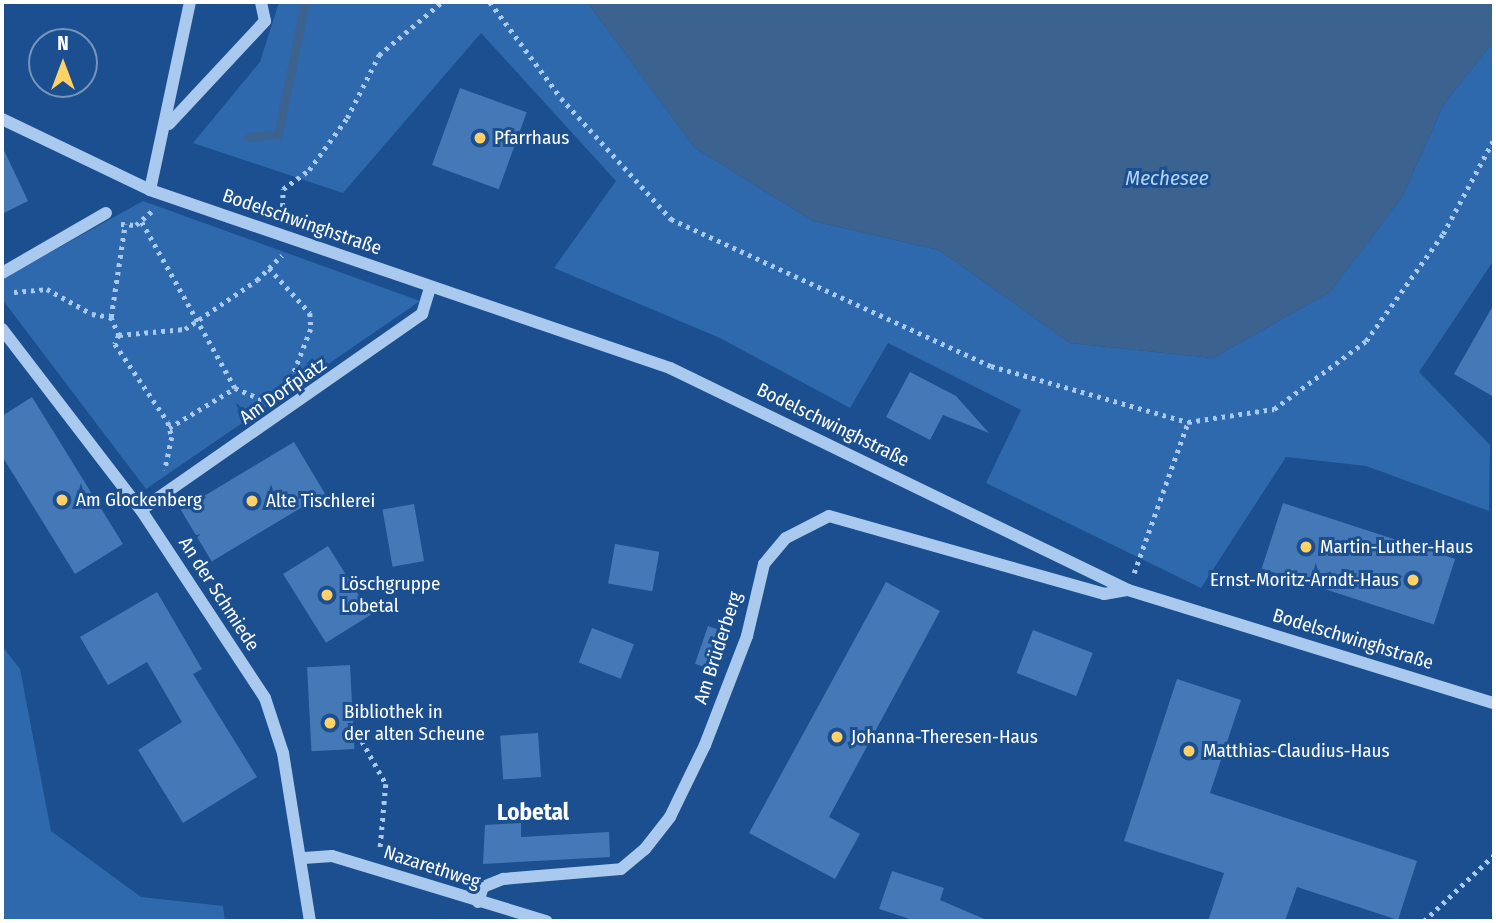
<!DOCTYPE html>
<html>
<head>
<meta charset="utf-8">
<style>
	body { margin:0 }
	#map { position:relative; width:1496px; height:923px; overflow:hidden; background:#1b4f8f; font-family:"Fira Sans Condensed",sans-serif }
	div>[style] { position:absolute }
	.green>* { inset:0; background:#2e69ad }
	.water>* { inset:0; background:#3c6290 }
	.stream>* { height:9px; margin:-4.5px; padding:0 4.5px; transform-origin:4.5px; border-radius:4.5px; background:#3c6290 }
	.building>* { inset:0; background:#4478b7; transform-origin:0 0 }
	.path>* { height:4.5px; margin-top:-2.25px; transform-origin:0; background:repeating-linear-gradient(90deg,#a9c9ee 0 3.5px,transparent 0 8.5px) }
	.minor>* { height:12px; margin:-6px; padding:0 6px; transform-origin:6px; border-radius:6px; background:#a9c9ee }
	.dots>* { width:19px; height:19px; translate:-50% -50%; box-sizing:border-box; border:4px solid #1b4f8f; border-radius:50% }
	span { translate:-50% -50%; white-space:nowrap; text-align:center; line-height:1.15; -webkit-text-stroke:6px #1b4f8f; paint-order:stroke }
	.poi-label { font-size:19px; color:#fff }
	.left { translate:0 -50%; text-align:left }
	.right { translate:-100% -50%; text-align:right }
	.street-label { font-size:19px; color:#fff }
	.water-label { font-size:21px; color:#b5d3f5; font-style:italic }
	.quarter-label { font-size:23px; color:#fff; font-weight:700 }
	.frame { position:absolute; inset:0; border:4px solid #fff; pointer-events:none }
	.north { position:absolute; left:28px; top:28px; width:70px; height:70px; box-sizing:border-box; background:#1b4f8f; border:2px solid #7695bc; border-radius:50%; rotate:0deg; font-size:19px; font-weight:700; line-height:28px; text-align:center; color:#fff }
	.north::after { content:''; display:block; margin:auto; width:24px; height:32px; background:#ffd166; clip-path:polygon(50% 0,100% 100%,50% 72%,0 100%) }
</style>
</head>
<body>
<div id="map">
	<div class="green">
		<div style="clip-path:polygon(279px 2px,587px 2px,695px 148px,813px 221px,939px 250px,1070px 343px,1213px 358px,1330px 292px,1402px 197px,1444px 104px,1494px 41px,1494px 260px,1419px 372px,1490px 445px,1489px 511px,1366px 466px,1286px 457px,1201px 588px,986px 483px,1021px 410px,888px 343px,850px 408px,720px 338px,554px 268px,616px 181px,481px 33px,343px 193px,193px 143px,260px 62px)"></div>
		<div style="clip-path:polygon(143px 201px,420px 301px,146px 489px,2px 299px,2px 279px)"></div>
		<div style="clip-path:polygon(2px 646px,20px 669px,51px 831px,141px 897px,223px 906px,225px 921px,2px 921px)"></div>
	</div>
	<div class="water">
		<div style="clip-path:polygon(587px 2px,1494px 2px,1494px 41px,1444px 104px,1402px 197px,1330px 292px,1213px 358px,1070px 343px,939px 250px,813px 221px,695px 148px)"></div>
	</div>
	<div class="stream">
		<div style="left:248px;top:137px;width:30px;rotate:-6deg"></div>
		<div style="left:278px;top:134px;width:135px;rotate:-78.4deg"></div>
	</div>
	<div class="building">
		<div style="left:460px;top:88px;width:71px;height:82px;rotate:20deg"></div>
		<div style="clip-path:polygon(2px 146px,28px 201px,2px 214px)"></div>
		<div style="clip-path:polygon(1494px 304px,1494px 397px,1454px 374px)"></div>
		<div style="clip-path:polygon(910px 372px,956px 396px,989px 433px,943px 415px,930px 440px,886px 417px)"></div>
		<div style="clip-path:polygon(32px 397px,123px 544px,75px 574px,2px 456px,2px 416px)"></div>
		<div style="left:294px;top:442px;width:60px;height:132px;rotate:59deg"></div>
		<div style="left:1283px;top:503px;width:181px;height:69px;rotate:18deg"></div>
		<div style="left:414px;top:504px;width:58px;height:32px;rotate:80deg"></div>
		<div style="left:615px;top:544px;width:45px;height:40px;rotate:10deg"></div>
		<div style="left:328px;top:546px;width:81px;height:53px;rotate:58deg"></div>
		<div style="clip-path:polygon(886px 582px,940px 611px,829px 817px,860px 834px,835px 879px,749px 833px)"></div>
		<div style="clip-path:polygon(157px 592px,202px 669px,193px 674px,257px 777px,183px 823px,138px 750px,182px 722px,147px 662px,108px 685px,80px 637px)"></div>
		<div style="left:708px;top:626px;width:24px;height:40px;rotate:19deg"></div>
		<div style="left:592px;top:628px;width:45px;height:37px;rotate:21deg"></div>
		<div style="left:1033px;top:630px;width:64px;height:46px;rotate:21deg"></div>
		<div style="left:350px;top:665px;width:84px;height:43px;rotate:87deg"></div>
		<div style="clip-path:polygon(1177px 679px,1241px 700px,1210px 793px,1417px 861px,1398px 920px,1297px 887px,1285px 921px,1208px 921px,1224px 873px,1124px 841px)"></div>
		<div style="left:538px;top:733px;width:44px;height:38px;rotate:86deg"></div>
		<div style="clip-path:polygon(521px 823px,521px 837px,609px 832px,610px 857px,483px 864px,485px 825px)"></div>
		<div style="clip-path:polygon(892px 871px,944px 888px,940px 900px,989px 921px,916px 921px,879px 909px)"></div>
	</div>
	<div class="path">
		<div style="left:490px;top:2px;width:119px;rotate:53.5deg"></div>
		<div style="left:561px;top:98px;width:164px;rotate:47.7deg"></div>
		<div style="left:671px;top:219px;width:352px;rotate:24.7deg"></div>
		<div style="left:991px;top:366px;width:205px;rotate:15.9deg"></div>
		<div style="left:1188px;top:422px;width:87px;rotate:-8.6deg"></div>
		<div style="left:1274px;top:409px;width:114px;rotate:-36.5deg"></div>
		<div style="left:1366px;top:341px;width:132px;rotate:-54.3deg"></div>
		<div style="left:1443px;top:234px;width:108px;rotate:-61.8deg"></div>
		<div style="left:282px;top:215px;width:26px;rotate:-88deg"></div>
		<div style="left:283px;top:189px;width:32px;rotate:-36deg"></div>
		<div style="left:309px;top:170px;width:64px;rotate:-53.8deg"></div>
		<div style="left:347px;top:118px;width:71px;rotate:-63.1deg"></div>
		<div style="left:379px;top:55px;width:82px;rotate:-40.1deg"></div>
		<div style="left:142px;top:222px;width:190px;rotate:60.7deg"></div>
		<div style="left:121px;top:224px;width:15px;rotate:4deg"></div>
		<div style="left:136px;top:225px;width:21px;rotate:-41deg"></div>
		<div style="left:269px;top:268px;width:61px;rotate:47.7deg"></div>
		<div style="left:310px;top:313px;width:16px;rotate:86deg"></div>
		<div style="left:311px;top:329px;width:55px;rotate:111.4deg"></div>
		<div style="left:14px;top:292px;width:33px;rotate:-5deg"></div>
		<div style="left:47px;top:289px;width:51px;rotate:29.1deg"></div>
		<div style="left:92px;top:314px;width:19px;rotate:9deg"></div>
		<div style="left:111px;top:317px;width:20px;rotate:66deg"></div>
		<div style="left:119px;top:335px;width:66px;rotate:-5.2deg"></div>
		<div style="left:185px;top:329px;width:87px;rotate:-34.2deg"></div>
		<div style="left:257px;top:280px;width:35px;rotate:-45deg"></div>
		<div style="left:111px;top:317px;width:94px;rotate:-81.4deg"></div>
		<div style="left:119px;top:335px;width:10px;rotate:114deg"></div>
		<div style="left:115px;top:344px;width:94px;rotate:55.8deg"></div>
		<div style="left:168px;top:422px;width:16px;rotate:75deg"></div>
		<div style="left:172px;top:437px;width:34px;rotate:102deg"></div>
		<div style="left:169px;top:428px;width:77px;rotate:-31.2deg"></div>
		<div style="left:235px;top:388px;width:33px;rotate:23deg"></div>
		<div style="left:1134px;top:573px;width:160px;rotate:-70.3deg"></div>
		<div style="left:362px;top:741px;width:49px;rotate:60.8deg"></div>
		<div style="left:386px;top:784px;width:67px;rotate:95.1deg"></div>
		<div style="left:1424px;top:921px;width:96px;rotate:-43.3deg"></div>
	</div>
	<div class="minor">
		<div style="left:2px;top:119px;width:164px;rotate:25.6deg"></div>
		<div style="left:150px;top:190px;width:550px;rotate:18.9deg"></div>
		<div style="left:670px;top:368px;width:509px;rotate:25.86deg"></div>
		<div style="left:1128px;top:590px;width:383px;rotate:17.2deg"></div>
		<div style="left:169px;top:124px;width:141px;rotate:-47deg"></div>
		<div style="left:265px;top:21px;width:19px;rotate:-102deg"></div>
		<div style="left:150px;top:190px;width:192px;rotate:-78deg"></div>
		<div style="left:2px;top:273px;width:120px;rotate:-30deg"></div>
		<div style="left:2px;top:329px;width:228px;rotate:52.5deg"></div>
		<div style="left:141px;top:510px;width:225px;rotate:56.6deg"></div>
		<div style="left:265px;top:698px;width:58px;rotate:71.9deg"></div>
		<div style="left:283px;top:753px;width:170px;rotate:80.9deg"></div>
		<div style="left:141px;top:510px;width:343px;rotate:-34.9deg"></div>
		<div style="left:422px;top:314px;width:27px;rotate:-73deg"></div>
		<div style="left:304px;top:858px;width:28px;rotate:-4deg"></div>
		<div style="left:332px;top:856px;width:224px;rotate:16.9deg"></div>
		<div style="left:478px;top:902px;width:16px;rotate:-72deg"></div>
		<div style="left:483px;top:887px;width:22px;rotate:-22deg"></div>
		<div style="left:503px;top:879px;width:118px;rotate:-4.8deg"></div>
		<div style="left:621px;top:869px;width:31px;rotate:-40deg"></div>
		<div style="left:645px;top:849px;width:41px;rotate:-52deg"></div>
		<div style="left:670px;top:817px;width:80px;rotate:-64.1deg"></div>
		<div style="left:705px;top:745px;width:117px;rotate:-68.9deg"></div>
		<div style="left:747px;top:636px;width:74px;rotate:-76.7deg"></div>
		<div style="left:764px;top:564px;width:34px;rotate:-50deg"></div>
		<div style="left:786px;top:538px;width:48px;rotate:-27.1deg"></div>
		<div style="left:829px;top:516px;width:286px;rotate:15.8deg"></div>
		<div style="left:1104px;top:594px;width:23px;rotate:-10deg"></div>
	</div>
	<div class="dots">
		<div style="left:480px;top:138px;background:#ffd166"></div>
		<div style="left:62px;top:500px;background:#ffd166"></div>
		<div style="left:252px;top:501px;background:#ffd166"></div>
		<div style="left:1306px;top:547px;background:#ffd166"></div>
		<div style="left:1413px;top:580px;background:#ffd166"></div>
		<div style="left:327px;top:595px;background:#ffd166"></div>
		<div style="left:330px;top:723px;background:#ffd166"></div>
		<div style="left:837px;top:737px;background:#ffd166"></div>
		<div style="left:1189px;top:751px;background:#ffd166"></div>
	</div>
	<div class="poi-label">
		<span class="left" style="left:494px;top:138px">Pfarrhaus</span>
		<span class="left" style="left:76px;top:500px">Am Glockenberg</span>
		<span class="left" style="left:266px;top:501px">Alte Tischlerei</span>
		<span class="left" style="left:1320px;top:547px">Martin-Luther-Haus</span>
		<span class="right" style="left:1399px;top:580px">Ernst-Moritz-Arndt-Haus</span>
		<span class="left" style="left:341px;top:595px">Löschgruppe<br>Lobetal</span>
		<span class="left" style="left:344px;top:723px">Bibliothek in<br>der alten Scheune</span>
		<span class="left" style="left:851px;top:737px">Johanna-Theresen-Haus</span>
		<span class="left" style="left:1203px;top:751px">Matthias-Claudius-Haus</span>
	</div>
	<div class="street-label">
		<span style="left:302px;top:222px;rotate:19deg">Bodelschwinghstraße</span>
		<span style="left:283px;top:391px;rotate:-35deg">Am Dorfplatz</span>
		<span style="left:833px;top:425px;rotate:26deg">Bodelschwinghstraße</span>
		<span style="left:219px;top:594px;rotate:57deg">An der Schmiede</span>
		<span style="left:1353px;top:639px;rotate:17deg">Bodelschwinghstraße</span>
		<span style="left:718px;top:648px;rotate:-72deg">Am Brüderberg</span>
		<span style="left:432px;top:867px;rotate:18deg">Nazarethweg</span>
	</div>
	<div class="water-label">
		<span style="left:1167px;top:178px">Mechesee</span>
	</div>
	<div class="quarter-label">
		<span style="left:533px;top:812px">Lobetal</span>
	</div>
	<div class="frame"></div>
	<div class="north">N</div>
</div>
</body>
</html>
